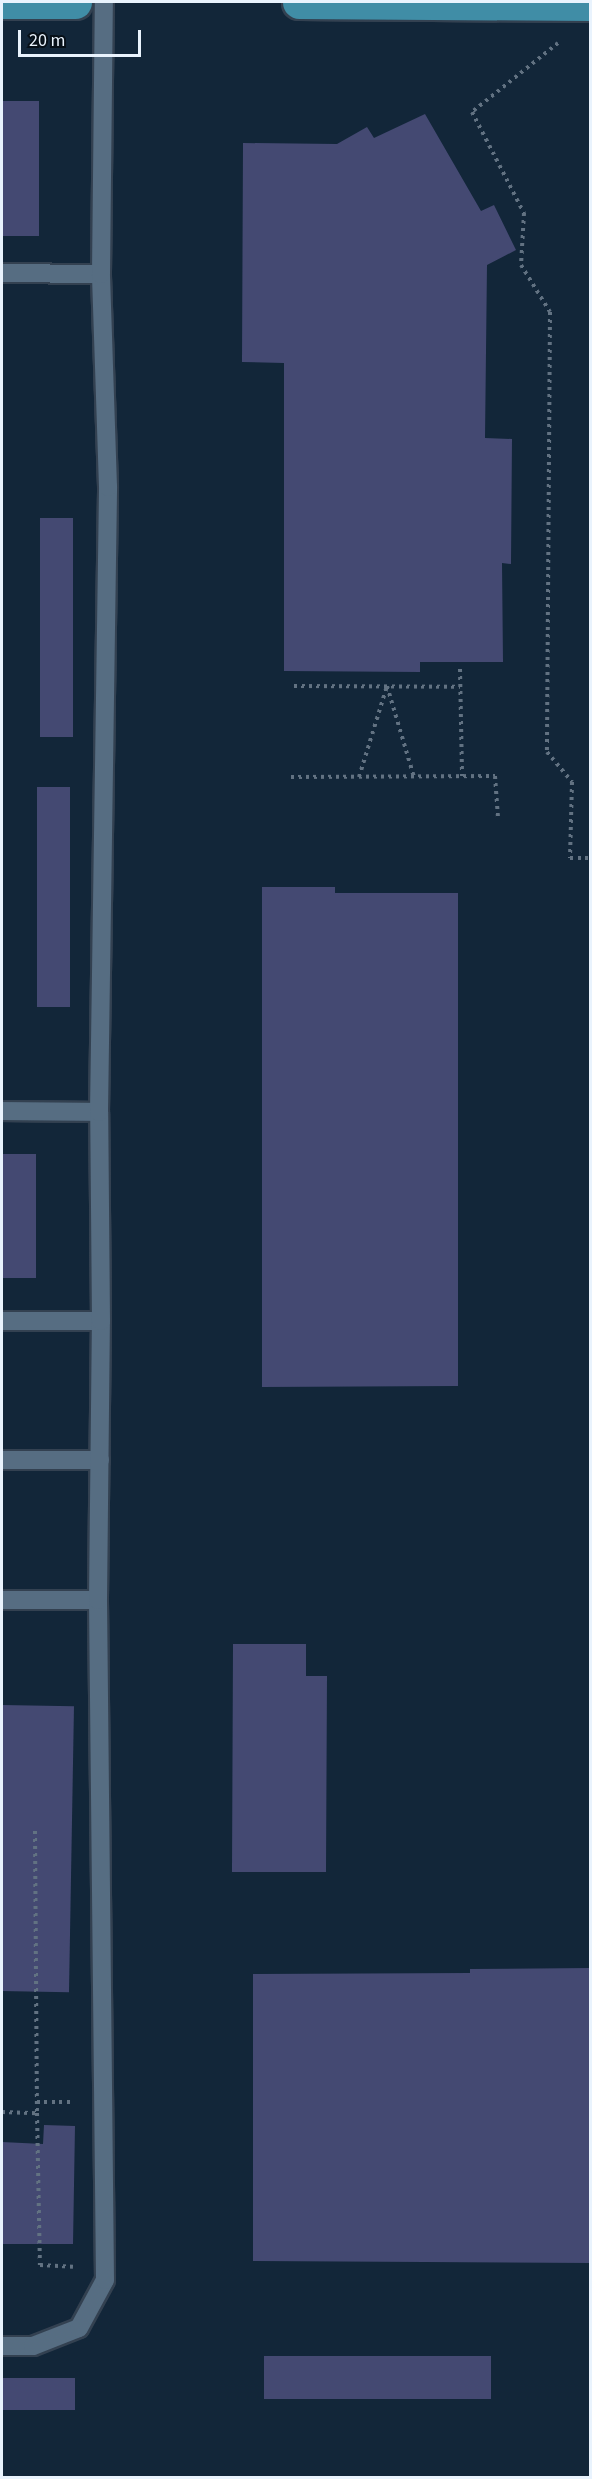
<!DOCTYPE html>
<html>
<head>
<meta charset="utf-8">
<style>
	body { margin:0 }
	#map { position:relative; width:592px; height:2479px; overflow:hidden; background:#122639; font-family:"Source Sans 3",sans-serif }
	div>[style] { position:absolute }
	.building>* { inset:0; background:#444972; transform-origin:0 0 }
	.path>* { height:4px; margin-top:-2px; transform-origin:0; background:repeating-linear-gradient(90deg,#627282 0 3px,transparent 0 7.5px) }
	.roads { filter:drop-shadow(2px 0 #334151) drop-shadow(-2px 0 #334151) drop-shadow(0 2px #334151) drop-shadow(0 -2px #334151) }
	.service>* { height:18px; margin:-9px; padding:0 9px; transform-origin:9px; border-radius:9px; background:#566d82 }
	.primary>* { height:33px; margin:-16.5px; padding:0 16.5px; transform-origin:16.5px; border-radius:16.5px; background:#408da6 }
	span { translate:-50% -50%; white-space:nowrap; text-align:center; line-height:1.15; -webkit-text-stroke:6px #060f17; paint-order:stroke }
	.frame { position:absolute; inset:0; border:3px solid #e9f3fd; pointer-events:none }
	.scale { position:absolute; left:18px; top:30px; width:123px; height:27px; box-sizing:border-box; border:3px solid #e9f3fd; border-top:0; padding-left:8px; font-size:18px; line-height:21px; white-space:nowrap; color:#e9f3fd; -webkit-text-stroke:4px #060f17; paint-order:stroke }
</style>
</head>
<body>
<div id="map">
	<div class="building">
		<div style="left:2px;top:101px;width:37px;height:135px"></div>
		<div style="clip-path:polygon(425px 114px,481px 211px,494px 205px,516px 250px,487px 265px,485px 438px,512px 439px,511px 564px,502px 563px,503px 662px,420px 662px,420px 672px,284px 671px,284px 363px,242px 362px,243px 143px,337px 144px,367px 127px,374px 138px)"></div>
		<div style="left:40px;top:518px;width:33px;height:219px"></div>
		<div style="left:37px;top:787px;width:33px;height:220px"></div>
		<div style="clip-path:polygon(262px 887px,335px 887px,335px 893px,458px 893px,458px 1386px,262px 1387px)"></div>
		<div style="left:2px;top:1154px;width:34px;height:124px"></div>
		<div style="clip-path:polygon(233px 1644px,306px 1644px,306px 1676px,327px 1676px,326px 1872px,232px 1872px)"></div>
		<div style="left:2px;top:1705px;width:72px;height:286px;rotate:1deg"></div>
		<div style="clip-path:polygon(591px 1968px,591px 2263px,253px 2261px,253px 1974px,470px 1973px,470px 1969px)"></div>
		<div style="clip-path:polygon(44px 2125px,75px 2126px,73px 2244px,2px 2244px,2px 2142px,43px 2144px)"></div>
		<div style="left:264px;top:2356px;width:227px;height:43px"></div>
		<div style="left:2px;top:2378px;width:73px;height:32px"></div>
	</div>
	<div class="path">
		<div style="left:558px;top:43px;width:110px;rotate:141.3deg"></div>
		<div style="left:472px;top:112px;width:114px;rotate:62.8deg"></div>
		<div style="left:524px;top:213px;width:52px;rotate:93.3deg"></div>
		<div style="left:521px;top:265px;width:55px;rotate:58.3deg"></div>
		<div style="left:550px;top:312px;width:440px;rotate:90.4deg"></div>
		<div style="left:547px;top:752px;width:39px;rotate:50deg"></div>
		<div style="left:572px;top:782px;width:76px;rotate:91.5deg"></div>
		<div style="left:570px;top:858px;width:20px"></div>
		<div style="left:460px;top:669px;width:107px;rotate:88.9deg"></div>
		<div style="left:294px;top:686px;width:166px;rotate:0.3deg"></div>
		<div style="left:291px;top:777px;width:204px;rotate:-0.3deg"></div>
		<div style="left:495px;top:776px;width:42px;rotate:85.9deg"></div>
		<div style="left:359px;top:777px;width:95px;rotate:-72.9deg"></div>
		<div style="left:387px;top:686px;width:95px;rotate:73.5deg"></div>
		<div style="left:35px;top:1831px;width:282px;rotate:89.6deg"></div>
		<div style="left:37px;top:2102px;width:36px"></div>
		<div style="left:2px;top:2112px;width:35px;rotate:2deg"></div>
		<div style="left:37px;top:2113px;width:152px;rotate:88.9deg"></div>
		<div style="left:40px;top:2265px;width:33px;rotate:3deg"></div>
	</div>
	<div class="roads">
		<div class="service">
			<div style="left:2px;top:273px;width:99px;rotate:0.6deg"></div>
			<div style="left:2px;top:1111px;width:97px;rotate:0.6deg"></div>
			<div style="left:2px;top:1321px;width:99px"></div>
			<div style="left:2px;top:1460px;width:98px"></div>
			<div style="left:2px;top:1600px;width:96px"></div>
			<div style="left:2px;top:2346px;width:31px"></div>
			<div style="left:33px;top:2346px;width:49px;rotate:-21.4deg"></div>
			<div style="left:79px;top:2328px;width:55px;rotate:-61.6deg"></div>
			<div style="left:105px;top:2280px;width:680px;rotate:-90.59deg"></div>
			<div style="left:98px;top:1600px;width:279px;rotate:-89.4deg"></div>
			<div style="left:101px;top:1321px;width:209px;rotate:-90.5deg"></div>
			<div style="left:99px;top:1112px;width:625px;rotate:-89.17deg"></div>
			<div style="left:108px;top:487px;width:213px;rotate:-91.9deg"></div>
			<div style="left:101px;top:274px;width:272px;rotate:-89.4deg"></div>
		</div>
		<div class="primary">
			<div style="left:2px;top:2px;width:73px"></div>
			<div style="left:299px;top:2px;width:291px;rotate:0.4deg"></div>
		</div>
	</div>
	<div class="frame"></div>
	<div class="scale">20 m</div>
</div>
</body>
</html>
